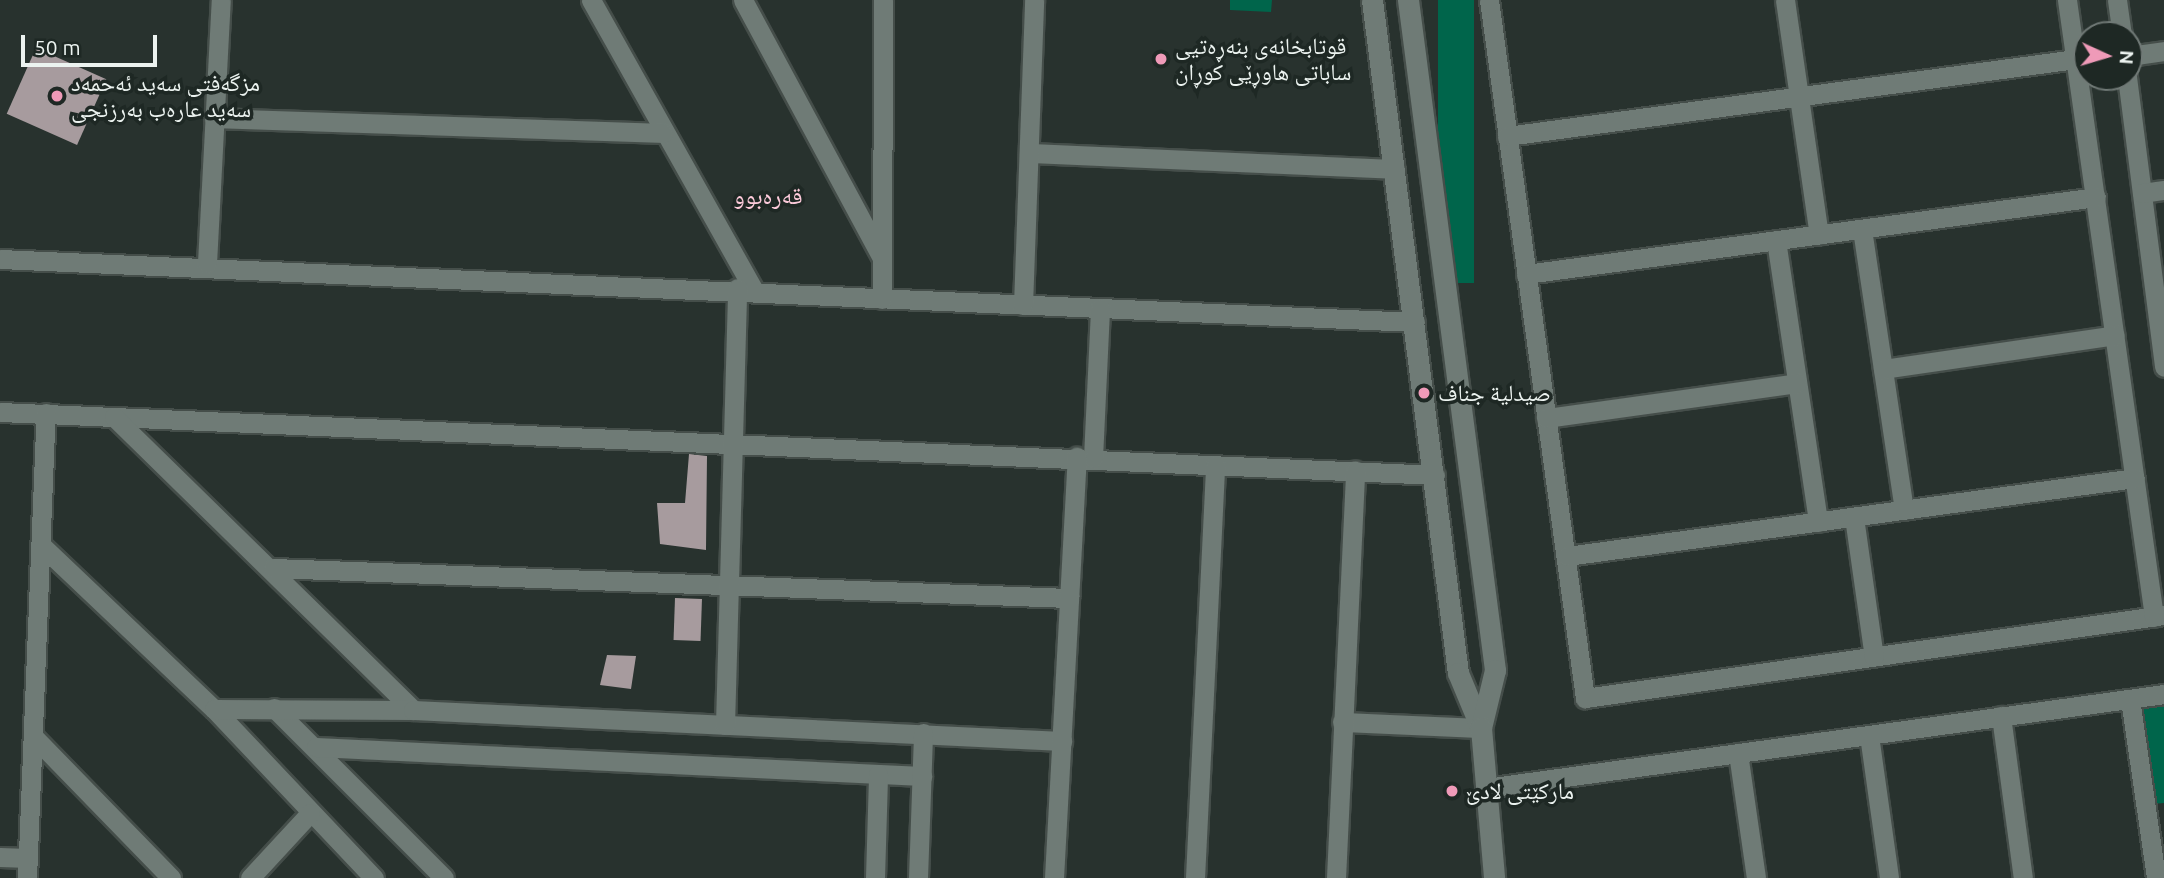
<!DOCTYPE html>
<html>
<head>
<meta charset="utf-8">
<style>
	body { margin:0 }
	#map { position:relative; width:2164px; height:878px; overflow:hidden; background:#28322e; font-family:Ubuntu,"Noto Naskh Arabic",sans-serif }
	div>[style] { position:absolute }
	.green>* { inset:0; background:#00654b; transform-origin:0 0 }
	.building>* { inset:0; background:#a79b9e; transform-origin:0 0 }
	.roads { filter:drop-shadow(2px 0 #454e4a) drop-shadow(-2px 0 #454e4a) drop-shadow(0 2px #454e4a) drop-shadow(0 -2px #454e4a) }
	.minor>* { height:19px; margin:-9.5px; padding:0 9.5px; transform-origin:9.5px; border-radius:9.5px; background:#6f7b76 }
	.tertiary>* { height:21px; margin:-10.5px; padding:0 10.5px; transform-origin:10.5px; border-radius:10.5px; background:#6f7b76 }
	.dots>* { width:19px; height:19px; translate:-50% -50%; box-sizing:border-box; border:4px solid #1e2824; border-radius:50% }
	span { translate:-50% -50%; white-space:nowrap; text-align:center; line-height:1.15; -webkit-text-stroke:7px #1e2824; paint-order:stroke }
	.poi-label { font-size:23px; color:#ecf3f0 }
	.left { translate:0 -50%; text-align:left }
	.neighbourhood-label { font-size:24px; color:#fdcbdb }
	.north { position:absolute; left:2073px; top:21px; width:70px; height:70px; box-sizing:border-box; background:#1e2824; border:2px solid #707976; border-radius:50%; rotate:94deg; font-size:19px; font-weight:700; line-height:28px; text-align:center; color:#ecf3f0 }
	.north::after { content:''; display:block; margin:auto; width:24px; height:32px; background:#ef9ab8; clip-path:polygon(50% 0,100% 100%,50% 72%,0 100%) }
	.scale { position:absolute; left:21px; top:35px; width:136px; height:32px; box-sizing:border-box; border:4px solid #ecf3f0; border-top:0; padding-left:9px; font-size:21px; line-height:24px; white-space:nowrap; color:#ecf3f0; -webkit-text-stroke:5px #1e2824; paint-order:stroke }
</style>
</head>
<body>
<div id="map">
	<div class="green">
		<div style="clip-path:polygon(1230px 0,1272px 0,1271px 12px,1230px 10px)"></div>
		<div style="left:1438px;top:0;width:36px;height:283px"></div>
		<div style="clip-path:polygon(2164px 700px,2164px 803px,2153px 804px,2140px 703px)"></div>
	</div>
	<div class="building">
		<div style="left:36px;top:48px;width:77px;height:72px;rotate:24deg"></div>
		<div style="clip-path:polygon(689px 454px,707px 456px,706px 550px,660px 544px,657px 503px,685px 503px)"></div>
		<div style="left:675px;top:598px;width:27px;height:42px;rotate:2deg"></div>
		<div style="clip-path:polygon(607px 655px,636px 656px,631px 689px,600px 685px)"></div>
	</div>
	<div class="roads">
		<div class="minor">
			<div style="left:591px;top:0;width:331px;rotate:60.7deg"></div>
			<div style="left:743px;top:0;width:293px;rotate:61.7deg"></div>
			<div style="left:1489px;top:0;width:705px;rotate:82.17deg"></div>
			<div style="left:1585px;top:698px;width:585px;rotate:-8.16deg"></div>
			<div style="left:1785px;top:0;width:237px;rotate:81.8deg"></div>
			<div style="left:2067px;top:0;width:623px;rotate:81.97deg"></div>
			<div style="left:2117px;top:0;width:35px;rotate:82deg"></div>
			<div style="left:2129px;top:56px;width:35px;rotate:-8deg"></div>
			<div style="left:2127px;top:77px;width:292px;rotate:82.7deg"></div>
			<div style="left:214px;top:118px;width:449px;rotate:1.9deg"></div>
			<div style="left:1507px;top:136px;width:574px;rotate:-7.71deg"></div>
			<div style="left:1029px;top:153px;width:366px;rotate:2.5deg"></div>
			<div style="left:2142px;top:193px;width:22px;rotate:-8deg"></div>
			<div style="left:1862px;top:229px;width:284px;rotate:81.5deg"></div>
			<div style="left:1776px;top:240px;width:285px;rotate:81.5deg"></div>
			<div style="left:0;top:259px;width:1416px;rotate:2.55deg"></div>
			<div style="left:207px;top:263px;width:263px;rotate:-87deg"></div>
			<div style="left:1526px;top:274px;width:575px;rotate:-7.69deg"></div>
			<div style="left:882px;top:299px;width:299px;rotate:-89.8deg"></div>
			<div style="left:1023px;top:305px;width:305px;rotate:-87.9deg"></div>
			<div style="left:1883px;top:369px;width:234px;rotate:-8.3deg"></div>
			<div style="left:0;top:412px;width:1436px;rotate:2.51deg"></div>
			<div style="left:114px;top:417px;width:419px;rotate:44.4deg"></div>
			<div style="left:1546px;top:418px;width:253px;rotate:-7.9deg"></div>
			<div style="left:1093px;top:458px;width:150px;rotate:-87.3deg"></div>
			<div style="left:1854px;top:517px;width:141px;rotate:81.9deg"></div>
			<div style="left:41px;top:545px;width:238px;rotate:43.5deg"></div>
			<div style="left:214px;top:709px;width:233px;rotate:46.6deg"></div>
			<div style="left:1567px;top:556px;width:573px;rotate:-7.82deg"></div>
			<div style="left:273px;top:568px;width:797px;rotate:2.16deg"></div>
			<div style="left:2130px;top:699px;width:181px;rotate:81.7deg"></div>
			<div style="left:274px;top:708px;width:240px;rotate:45deg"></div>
			<div style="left:214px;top:709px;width:199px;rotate:0.3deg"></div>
			<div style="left:413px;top:710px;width:650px;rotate:2.73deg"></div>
			<div style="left:2001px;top:716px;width:163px;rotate:82.3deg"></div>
			<div style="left:1342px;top:722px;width:139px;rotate:2.5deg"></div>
			<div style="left:725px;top:725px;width:437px;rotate:-88.4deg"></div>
			<div style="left:1869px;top:735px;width:144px;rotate:82deg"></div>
			<div style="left:33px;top:736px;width:198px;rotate:45.8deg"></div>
			<div style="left:316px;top:747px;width:607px;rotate:2.74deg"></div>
			<div style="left:1738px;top:753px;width:126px;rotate:81.8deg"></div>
			<div style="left:1486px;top:788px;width:684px;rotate:-7.89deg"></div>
			<div style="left:0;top:857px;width:28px;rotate:2deg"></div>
			<div style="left:27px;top:878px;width:465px;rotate:-87.7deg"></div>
			<div style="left:250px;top:878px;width:88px;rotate:-47.3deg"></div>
			<div style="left:875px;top:878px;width:104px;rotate:-88.3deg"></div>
			<div style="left:918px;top:878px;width:145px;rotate:-88deg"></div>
			<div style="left:1054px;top:878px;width:422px;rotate:-86.9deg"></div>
			<div style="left:1195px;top:878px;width:413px;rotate:-87.2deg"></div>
			<div style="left:1336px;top:878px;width:408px;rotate:-87.3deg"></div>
		</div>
		<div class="tertiary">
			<div style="left:1372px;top:0;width:678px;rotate:82.72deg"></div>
			<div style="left:1458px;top:673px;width:60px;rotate:67.3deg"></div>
			<div style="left:1408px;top:0;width:676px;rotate:82.6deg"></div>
			<div style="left:1495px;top:670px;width:60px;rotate:103.6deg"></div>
			<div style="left:1481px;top:728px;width:151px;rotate:85deg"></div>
		</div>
	</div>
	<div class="dots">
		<div style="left:1161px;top:59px;background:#ef9ab8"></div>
		<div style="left:57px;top:96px;background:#ef9ab8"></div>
		<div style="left:1424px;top:393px;background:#ef9ab8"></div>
		<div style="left:1452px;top:791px;background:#ef9ab8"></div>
	</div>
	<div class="poi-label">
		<span class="left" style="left:1175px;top:59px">قوتابخانەی بنەڕەتیی<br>ساباتی هاوڕێی کوڕان</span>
		<span class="left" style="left:71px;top:96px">مزگەفتی سەید ئەحمەد<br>سەید عارەب بەرزنجی</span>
		<span class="left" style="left:1438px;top:393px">صيدلية جناف</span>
		<span class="left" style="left:1466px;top:791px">ماركێتی لادێ</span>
	</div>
	<div class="neighbourhood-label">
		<span style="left:768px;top:196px">قەرەبوو</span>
	</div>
	<div class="north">N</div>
	<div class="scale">50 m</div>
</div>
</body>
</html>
